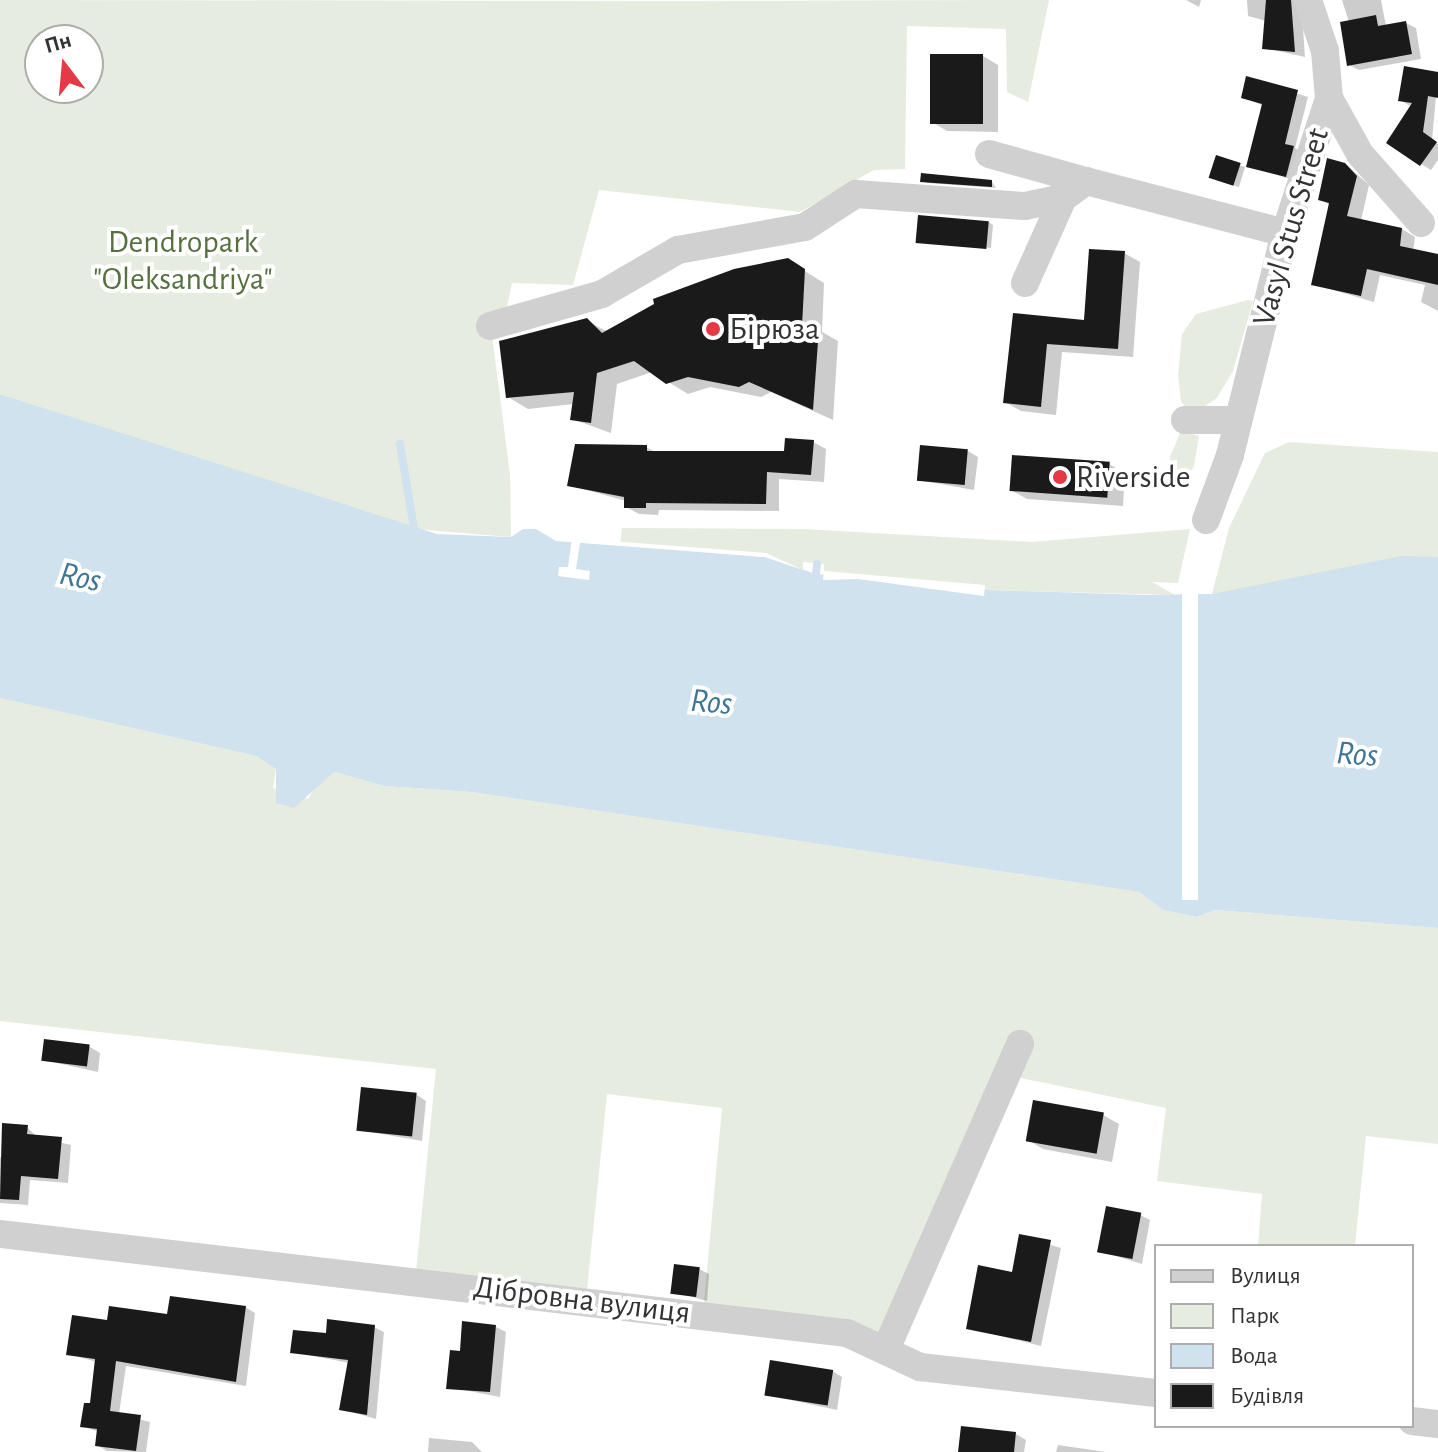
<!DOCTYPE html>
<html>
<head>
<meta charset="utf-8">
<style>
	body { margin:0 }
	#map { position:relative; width:1438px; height:1452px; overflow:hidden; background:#fff; font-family:"Alegreya Sans",sans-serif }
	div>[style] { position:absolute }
	.green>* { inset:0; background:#e6ecdf }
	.water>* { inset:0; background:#cfe2ee }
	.pier>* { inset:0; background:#fff; transform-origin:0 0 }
	.shadow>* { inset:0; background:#0003 }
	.stream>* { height:8px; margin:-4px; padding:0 4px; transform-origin:4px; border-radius:4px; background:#cfe2ee }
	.building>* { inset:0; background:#1a1a1a; transform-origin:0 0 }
	.minor>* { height:28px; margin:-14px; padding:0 14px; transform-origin:14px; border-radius:14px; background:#d0d0d0 }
	.dots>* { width:22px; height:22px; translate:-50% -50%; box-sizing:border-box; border:4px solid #fff; border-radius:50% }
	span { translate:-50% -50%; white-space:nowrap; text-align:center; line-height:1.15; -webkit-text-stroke:8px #fff; paint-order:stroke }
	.street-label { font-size:32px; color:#333 }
	.park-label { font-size:32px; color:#56703f }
	.poi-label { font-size:32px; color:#333 }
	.left { translate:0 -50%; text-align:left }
	.water-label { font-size:34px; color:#3f7597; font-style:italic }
	.legend { position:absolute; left:1154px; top:1244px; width:260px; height:184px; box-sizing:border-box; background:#fff; border:2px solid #adadad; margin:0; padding:10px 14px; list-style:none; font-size:24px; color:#333 }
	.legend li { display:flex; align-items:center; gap:16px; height:40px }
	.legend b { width:40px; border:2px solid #adadad }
	.north { position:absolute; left:24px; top:24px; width:80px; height:80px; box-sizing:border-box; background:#fff; border:2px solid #adadad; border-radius:50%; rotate:344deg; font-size:22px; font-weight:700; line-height:32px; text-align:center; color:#333 }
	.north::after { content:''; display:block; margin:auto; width:28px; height:36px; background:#e63946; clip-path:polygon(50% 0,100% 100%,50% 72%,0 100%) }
</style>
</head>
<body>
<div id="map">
	<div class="green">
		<div style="clip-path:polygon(evenodd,0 0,680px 1px,1049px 0,1028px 102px,1007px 92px,1006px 29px,907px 26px,905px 169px,874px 170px,800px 212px,599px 190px,573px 285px,512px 283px,506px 311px,490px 320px,510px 474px,511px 537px,414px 529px,0 394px,0 0,40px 40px,88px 40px,88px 88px,40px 88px,40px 40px)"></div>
		<div style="clip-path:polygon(1248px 300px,1253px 301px,1233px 371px,1217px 398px,1202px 408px,1187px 409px,1181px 401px,1178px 375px,1182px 334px,1196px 314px)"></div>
		<div style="clip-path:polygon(1181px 431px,1199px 436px,1194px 466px,1181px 488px,1172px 482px,1170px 457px)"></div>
		<div style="clip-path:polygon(1289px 442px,1438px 452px,1438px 571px,1212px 594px,1229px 528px,1265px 453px)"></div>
		<div style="clip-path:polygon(622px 528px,804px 529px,1032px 542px,1190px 529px,1178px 583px,1152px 582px,1175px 595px,989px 590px,824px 575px,824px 564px,803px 562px,803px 570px,765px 557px,620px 545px)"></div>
		<div style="clip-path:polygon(0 698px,256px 756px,276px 769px,273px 788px,308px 799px,319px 780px,334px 772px,384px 786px,471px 792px,1139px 892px,1163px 910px,1195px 917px,1215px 910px,1438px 928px,1438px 1144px,1366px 1136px,1355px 1246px,1258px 1246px,1262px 1194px,1157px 1181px,1166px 1108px,1006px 1075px,887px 1347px,703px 1314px,722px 1108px,607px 1094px,587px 1290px,416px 1272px,436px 1069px,0 1021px)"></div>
	</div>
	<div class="water">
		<div style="clip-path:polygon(0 394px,437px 534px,511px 537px,523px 529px,536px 529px,556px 541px,765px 557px,816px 574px,989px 590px,1147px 595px,1212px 594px,1401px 556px,1438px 557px,1438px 928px,1215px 910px,1196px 917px,1163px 910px,1139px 892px,471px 792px,384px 786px,334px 772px,294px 808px,276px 803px,276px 769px,256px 756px,0 698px)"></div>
	</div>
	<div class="pier">
		<div style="clip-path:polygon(572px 538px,766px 553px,803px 570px,765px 557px,580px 542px,576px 569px,590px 571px,589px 580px,558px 576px,559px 567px,568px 567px)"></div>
		<div style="clip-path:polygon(824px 571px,985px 585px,984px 596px,858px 579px,823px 580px)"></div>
		<div style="left:1182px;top:591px;width:16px;height:309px"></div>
	</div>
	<div class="shadow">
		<div style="clip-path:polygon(1186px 0,1201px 0,1199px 7px)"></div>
		<div style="clip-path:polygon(1247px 0,1301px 0,1305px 57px,1264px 48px,1266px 21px,1248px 16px)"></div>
		<div style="clip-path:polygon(1342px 0,1381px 0,1386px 26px,1406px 23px,1416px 28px,1421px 59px,1359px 70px,1349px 65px,1349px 22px)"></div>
		<div style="clip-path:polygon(983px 56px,998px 65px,998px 132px,947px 131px,932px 122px)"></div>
		<div style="clip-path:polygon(1438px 74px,1432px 140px,1438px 144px,1438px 160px,1431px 170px,1388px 143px,1412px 107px,1400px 100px)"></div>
		<div style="clip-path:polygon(1248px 78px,1308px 97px,1295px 148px,1303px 153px,1296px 181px,1249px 166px,1264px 106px,1243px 97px)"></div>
		<div style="clip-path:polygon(1217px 158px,1245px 167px,1239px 187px,1216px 180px)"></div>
		<div style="clip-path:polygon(1345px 164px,1369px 185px,1361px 221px,1402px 229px,1415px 237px,1413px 251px,1438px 256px,1438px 311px,1421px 302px,1425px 285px,1380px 275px,1374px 302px,1313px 284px,1330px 205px,1320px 199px)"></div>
		<div style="clip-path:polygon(923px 180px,992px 182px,996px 188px,927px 183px)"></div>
		<div style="clip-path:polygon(989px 222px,993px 225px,991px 248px,918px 242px)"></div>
		<div style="clip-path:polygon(1124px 253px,1140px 262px,1133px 357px,1062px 352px,1056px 415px,1021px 411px,1005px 402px,1015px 315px,1086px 323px)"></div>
		<div style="clip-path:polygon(787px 260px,824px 283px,822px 332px,838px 341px,833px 420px,771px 392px,761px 397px,710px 387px,688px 394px,652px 372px,617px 384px,611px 433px,572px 419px,574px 404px,528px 409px,508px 397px,587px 321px,608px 332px)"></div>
		<div style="clip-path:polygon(813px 442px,826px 449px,824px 482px,779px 479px,779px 511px,659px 510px,658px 515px,639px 514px,626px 507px,626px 501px,569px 485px,646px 447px,657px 453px,786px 453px)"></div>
		<div style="clip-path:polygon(968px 451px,978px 457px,974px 490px,918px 480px)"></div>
		<div style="clip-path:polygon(1109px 464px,1125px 473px,1123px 506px,1027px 499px,1011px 490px)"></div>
		<div style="clip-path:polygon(90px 1047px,100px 1053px,98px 1072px,43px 1060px)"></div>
		<div style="clip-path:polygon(417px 1095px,426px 1101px,422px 1141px,359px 1130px)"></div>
		<div style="clip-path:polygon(1103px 1115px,1119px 1124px,1112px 1162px,1043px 1149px,1028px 1140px)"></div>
		<div style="clip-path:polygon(27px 1127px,37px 1137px,71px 1145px,68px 1183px,30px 1180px,28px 1205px,0 1203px,0 1158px)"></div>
		<div style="clip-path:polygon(1140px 1215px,1150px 1220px,1142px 1264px,1099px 1251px)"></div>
		<div style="clip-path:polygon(1021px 1236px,1061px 1248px,1041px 1346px,968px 1328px,1014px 1274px)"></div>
		<div style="clip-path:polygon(699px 1269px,709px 1274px,707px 1301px,673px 1292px)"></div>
		<div style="clip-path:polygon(245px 1307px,255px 1313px,246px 1386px,126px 1366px,119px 1414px,150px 1422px,146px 1452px,107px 1451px,97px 1445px,99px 1432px,82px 1426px,91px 1406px,97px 1362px,68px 1354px,109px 1322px)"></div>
		<div style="clip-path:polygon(374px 1327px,384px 1332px,376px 1419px,341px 1409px,350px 1363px,292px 1352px,327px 1335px)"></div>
		<div style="clip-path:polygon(496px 1327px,506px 1332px,500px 1397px,448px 1387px,462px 1354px)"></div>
		<div style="clip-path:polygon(832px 1371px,842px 1377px,837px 1410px,767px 1395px)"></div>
		<div style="clip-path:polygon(1016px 1434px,1026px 1440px,1024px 1452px,960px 1452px)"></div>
		<div style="clip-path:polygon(429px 1438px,472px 1442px,482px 1452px,428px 1452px)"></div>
		<div style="clip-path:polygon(1058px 1445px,1106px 1452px,1056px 1452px)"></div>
	</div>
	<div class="stream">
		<div style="left:400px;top:444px;width:86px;rotate:80.6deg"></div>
		<div style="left:816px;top:574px;width:10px;rotate:-84deg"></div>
	</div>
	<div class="building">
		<div style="clip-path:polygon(1266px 0,1291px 0,1295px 52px,1262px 49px)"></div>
		<div style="clip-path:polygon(1376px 15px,1378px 26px,1406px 21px,1412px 54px,1347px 66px,1340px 22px)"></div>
		<div style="left:930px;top:54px;width:53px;height:70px"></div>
		<div style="clip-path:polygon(1404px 66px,1438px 72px,1438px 98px,1428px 96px,1423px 132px,1437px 142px,1420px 166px,1386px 143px,1412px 103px,1398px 101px)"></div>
		<div style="clip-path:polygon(1246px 76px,1298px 90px,1285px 144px,1294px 146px,1286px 177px,1246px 167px,1262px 104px,1241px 98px)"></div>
		<div style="left:1216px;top:155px;width:26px;height:24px;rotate:18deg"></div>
		<div style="clip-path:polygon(1327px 158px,1345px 163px,1357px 176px,1347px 216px,1402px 228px,1400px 246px,1438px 254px,1438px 285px,1367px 269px,1361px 296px,1311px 285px,1329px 203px,1318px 200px)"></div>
		<div style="clip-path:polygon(921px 173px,992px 180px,992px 187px,920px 182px)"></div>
		<div style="left:918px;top:215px;width:71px;height:28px;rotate:5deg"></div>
		<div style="clip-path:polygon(1089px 249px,1125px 251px,1118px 349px,1047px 344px,1041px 407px,1003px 403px,1013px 313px,1084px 320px)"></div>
		<div style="clip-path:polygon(788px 258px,805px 269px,802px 326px,819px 328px,813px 410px,749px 382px,739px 387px,688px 377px,666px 384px,634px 361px,597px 373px,591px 423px,570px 420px,574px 392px,506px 398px,499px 341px,587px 318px,602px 333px,654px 304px,653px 299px,734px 269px)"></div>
		<div style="clip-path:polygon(785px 438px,814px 440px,811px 475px,767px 472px,766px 504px,646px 503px,646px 508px,624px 508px,624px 497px,567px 486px,575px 444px,647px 445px,647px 451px,784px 451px)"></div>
		<div style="left:920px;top:445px;width:48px;height:36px;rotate:5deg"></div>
		<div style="left:1012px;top:455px;width:98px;height:36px;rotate:4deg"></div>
		<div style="left:44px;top:1039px;width:46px;height:22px;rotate:7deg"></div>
		<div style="left:361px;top:1087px;width:56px;height:44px;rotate:6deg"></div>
		<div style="left:1033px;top:1100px;width:72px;height:42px;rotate:10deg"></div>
		<div style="clip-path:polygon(2px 1123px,28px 1125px,27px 1134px,62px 1137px,58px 1179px,21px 1176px,19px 1200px,0 1199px)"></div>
		<div style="left:1106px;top:1206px;width:36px;height:47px;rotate:11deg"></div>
		<div style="clip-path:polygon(1019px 1234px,1051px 1240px,1031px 1342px,966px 1329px,978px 1265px,1012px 1272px)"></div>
		<div style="left:674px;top:1264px;width:26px;height:30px;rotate:7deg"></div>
		<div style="clip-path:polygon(170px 1296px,246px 1306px,236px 1382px,116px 1361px,110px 1411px,141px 1415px,136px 1451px,95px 1446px,97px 1429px,80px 1427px,84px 1403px,90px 1403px,95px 1359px,66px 1355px,72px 1315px,107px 1320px,109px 1306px,167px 1314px)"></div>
		<div style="clip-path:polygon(327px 1319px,375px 1325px,367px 1415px,339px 1410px,348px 1360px,290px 1353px,293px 1330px,326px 1333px)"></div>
		<div style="clip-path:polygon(462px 1321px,496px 1325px,490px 1392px,446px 1389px,450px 1350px,460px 1351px)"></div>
		<div style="left:770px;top:1360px;width:64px;height:36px;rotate:9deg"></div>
		<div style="clip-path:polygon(961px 1426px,1016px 1432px,1014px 1452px,958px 1452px)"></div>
	</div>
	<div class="minor">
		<div style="left:1329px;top:98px;width:64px;rotate:61deg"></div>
		<div style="left:1360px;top:154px;width:92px;rotate:48.5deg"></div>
		<div style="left:989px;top:154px;width:101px;rotate:15.6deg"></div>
		<div style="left:1025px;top:283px;width:93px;rotate:-65.9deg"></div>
		<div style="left:490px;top:326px;width:116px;rotate:-15.9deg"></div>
		<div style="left:602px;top:294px;width:88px;rotate:-30.1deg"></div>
		<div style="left:678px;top:250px;width:129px;rotate:-10.3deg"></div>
		<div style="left:805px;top:227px;width:61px;rotate:-32.9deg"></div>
		<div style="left:856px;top:194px;width:169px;rotate:4.1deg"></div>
		<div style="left:1025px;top:206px;width:39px;rotate:-12deg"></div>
		<div style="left:1063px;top:198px;width:29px;rotate:-36deg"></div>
		<div style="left:1086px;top:181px;width:206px;rotate:14.6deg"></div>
		<div style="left:1185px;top:420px;width:53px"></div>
		<div style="left:1206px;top:520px;width:69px;rotate:-69.7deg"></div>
		<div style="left:1230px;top:455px;width:229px;rotate:-76.1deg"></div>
		<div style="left:1285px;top:233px;width:142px;rotate:-71.9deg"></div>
		<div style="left:1329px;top:98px;width:47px;rotate:-94.9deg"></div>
		<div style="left:1325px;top:51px;width:54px;rotate:-108.4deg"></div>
		<div style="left:0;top:1234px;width:853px;rotate:6.67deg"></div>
		<div style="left:847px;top:1333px;width:81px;rotate:25deg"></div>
		<div style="left:920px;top:1367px;width:237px;rotate:6.3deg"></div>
		<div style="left:887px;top:1347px;width:331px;rotate:-66.3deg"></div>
		<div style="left:1412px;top:1421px;width:26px;rotate:7deg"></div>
	</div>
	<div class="dots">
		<div style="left:713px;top:329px;background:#e63946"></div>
		<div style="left:1060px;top:477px;background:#e63946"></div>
	</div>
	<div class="street-label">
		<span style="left:1291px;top:227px;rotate:-74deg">Vasyl Stus Street</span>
		<span style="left:582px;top:1300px;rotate:7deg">Дібровна вулиця</span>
	</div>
	<div class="park-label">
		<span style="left:183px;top:261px">Dendropark<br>"Oleksandriya"</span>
	</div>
	<div class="poi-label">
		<span class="left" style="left:729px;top:329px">Бірюза</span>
		<span class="left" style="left:1076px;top:477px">Riverside</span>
	</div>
	<div class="water-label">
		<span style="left:80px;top:578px;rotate:12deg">Ros</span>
		<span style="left:711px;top:703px;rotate:5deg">Ros</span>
		<span style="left:1357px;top:755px;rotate:4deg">Ros</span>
	</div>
	<ul class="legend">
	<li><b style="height:10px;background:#d0d0d0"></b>Вулиця</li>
	<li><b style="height:22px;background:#e6ecdf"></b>Парк</li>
	<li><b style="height:22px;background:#cfe2ee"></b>Вода</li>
	<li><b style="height:22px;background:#1a1a1a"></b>Будівля</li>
	</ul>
	<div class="north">Пн</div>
</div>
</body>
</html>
